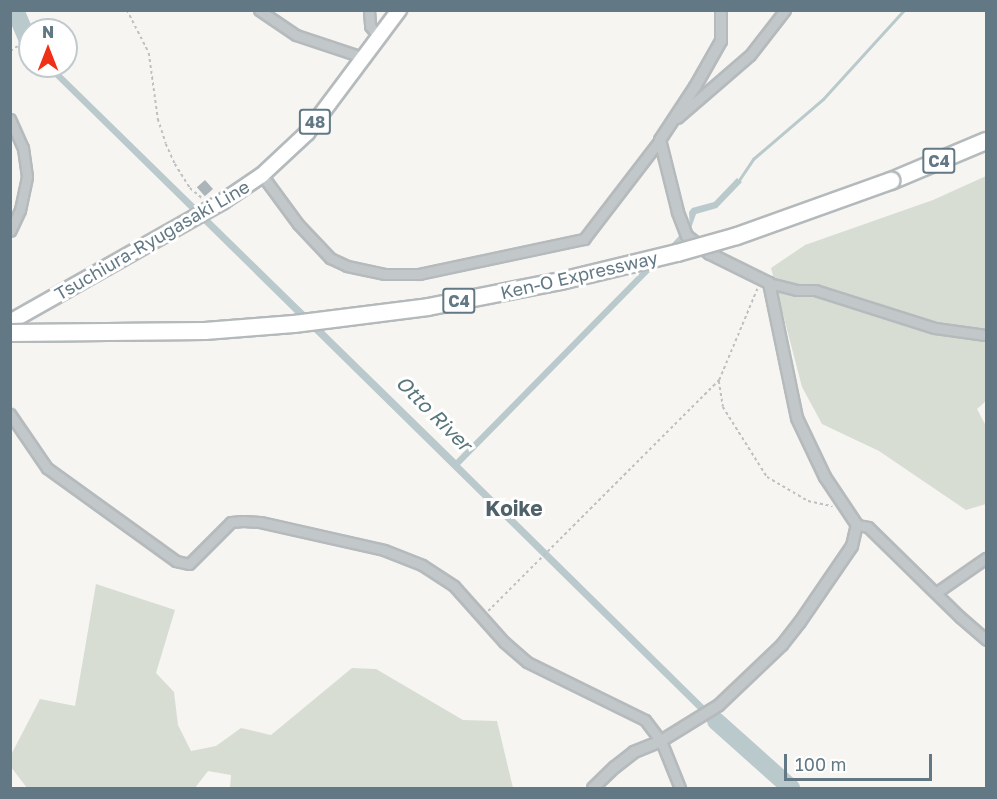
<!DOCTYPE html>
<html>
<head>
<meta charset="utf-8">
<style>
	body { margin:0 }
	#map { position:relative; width:997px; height:799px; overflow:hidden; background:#f6f5f1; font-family:"Golos Text",sans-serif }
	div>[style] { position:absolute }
	.green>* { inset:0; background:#d7ddd2 }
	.water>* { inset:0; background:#b9c9cc }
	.stream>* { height:3px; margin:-1.5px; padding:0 1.5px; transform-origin:1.5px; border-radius:1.5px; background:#b9c9cc }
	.river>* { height:18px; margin:-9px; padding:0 9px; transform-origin:9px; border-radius:9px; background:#b9c9cc }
	.building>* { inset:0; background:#abb4b9; transform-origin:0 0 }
	.path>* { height:1.5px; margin-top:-0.75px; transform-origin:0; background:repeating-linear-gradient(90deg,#bec0c2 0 3px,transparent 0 6px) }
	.roads { filter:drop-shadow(2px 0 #b5babd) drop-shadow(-2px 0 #b5babd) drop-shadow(0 2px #b5babd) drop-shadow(0 -2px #b5babd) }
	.minor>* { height:9px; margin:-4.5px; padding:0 4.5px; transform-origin:4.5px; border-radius:4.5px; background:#c2c7ca }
	.tertiary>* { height:10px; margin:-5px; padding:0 5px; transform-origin:5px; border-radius:5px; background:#c2c7ca }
	.primary>* { height:14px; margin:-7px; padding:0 7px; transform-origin:7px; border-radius:7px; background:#fff }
	.motorway>* { height:16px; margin:-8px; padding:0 8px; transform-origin:8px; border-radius:8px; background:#fff }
	.bridges { filter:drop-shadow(2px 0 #b4b9bb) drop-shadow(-2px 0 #b4b9bb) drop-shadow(0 2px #b4b9bb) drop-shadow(0 -2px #b4b9bb) }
	.motorway-bridge>* { height:16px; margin:-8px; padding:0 8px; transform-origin:8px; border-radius:8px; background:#fff }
	span { translate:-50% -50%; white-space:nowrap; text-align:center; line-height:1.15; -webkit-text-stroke:6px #fff; paint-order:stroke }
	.shield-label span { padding:2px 4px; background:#fff; border:2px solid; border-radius:4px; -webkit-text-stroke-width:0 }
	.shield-label { font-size:16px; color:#627985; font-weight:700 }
	.street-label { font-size:18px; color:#627985 }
	.water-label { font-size:20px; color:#58767b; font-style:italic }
	.quarter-label { font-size:21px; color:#506169; font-weight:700 }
	.frame { position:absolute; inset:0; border:12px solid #627985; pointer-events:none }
	.north { position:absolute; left:18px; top:18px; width:60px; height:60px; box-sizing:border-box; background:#fff; border:2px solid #c0c9ce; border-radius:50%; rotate:0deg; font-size:16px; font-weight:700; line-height:24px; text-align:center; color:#627985 }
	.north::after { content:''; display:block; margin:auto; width:21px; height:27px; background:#f03016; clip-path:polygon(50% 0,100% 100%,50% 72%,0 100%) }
	.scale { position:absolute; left:784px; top:754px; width:148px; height:27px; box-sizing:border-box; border:3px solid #627985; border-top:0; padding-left:8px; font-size:18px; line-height:21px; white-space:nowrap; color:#627985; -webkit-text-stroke:4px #fff; paint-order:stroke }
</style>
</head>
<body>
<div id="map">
	<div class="green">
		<div style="clip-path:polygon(986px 176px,986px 401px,977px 409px,986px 426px,986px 504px,966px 510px,879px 451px,822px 424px,802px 387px,771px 268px,805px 245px,933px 200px)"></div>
		<div style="clip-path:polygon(96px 584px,175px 610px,156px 673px,174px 692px,178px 725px,191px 751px,216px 746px,241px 728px,271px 735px,352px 668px,376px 669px,463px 720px,497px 721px,513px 788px,230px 788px,231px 775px,208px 771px,195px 788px,27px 788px,11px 767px,11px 755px,40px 699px,75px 706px)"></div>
	</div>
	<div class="water">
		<div style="clip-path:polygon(44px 66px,53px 66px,456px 460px,644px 269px,690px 231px,689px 212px,692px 208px,714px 202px,737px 178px,742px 182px,717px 208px,696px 214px,690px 231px,460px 465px,734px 735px,729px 740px)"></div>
	</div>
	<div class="stream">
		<div style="left:737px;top:183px;width:29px;rotate:-56deg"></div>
		<div style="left:753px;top:159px;width:92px;rotate:-40.6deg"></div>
		<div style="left:823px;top:99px;width:120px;rotate:-47.7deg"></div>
		<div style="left:669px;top:248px;width:21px;rotate:-47deg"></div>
	</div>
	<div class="river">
		<div style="left:15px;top:10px;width:38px;rotate:67deg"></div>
		<div style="left:716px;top:721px;width:101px;rotate:41.8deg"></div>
	</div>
	<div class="building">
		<div style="left:205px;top:180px;width:12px;height:11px;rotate:48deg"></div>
	</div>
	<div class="path">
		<div style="left:127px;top:10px;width:48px;rotate:62.9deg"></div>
		<div style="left:149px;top:53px;width:67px;rotate:82.2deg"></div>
		<div style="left:158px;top:119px;width:26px;rotate:72deg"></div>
		<div style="left:166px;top:144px;width:22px;rotate:66deg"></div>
		<div style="left:175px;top:164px;width:28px;rotate:58deg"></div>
		<div style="left:190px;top:188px;width:17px;rotate:40deg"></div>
		<div style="left:10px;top:51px;width:9px;rotate:-32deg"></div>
		<div style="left:719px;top:381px;width:26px;rotate:81deg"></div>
		<div style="left:723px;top:407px;width:83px;rotate:57.8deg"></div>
		<div style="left:767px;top:477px;width:48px;rotate:30.3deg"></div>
		<div style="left:808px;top:501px;width:25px;rotate:12deg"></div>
		<div style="left:488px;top:611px;width:327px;rotate:-45deg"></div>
		<div style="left:719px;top:380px;width:99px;rotate:-67.3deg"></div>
	</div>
	<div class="roads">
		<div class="minor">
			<div style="left:259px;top:10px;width:45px;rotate:34deg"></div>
			<div style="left:296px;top:35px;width:73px;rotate:18.4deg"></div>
			<div style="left:369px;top:10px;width:16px;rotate:86deg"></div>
			<div style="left:370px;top:26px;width:14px;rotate:51deg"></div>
			<div style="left:677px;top:118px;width:96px;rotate:-40.8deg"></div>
			<div style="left:750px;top:55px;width:57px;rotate:-52.1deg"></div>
			<div style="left:10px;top:119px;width:32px;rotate:66deg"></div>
			<div style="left:23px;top:148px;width:29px;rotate:82deg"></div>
			<div style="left:27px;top:177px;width:34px;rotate:102deg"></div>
			<div style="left:20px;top:210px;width:23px;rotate:115deg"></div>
			<div style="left:262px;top:175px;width:61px;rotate:53.7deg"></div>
			<div style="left:298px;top:224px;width:47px;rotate:46.7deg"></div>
			<div style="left:330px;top:258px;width:19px;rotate:25deg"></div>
			<div style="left:347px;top:266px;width:39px;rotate:12deg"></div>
			<div style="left:385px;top:274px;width:34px"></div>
			<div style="left:419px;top:274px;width:169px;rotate:-12deg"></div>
			<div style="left:584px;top:239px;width:125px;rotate:-52.5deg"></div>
			<div style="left:769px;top:283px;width:29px;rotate:14deg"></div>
			<div style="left:797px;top:290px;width:18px"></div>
			<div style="left:815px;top:290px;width:126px;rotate:17.6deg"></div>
			<div style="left:935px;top:328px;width:51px;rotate:7.8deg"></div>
			<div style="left:10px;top:414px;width:65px;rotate:55.6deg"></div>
			<div style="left:47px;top:468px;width:159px;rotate:35.8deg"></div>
			<div style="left:176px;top:561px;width:13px;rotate:13deg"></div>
			<div style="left:189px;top:564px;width:59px;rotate:-45deg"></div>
			<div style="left:231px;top:522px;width:12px;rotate:-5deg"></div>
			<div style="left:243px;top:521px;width:17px;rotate:3deg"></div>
			<div style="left:260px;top:522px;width:127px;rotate:12.7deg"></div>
			<div style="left:384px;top:550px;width:41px;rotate:21.5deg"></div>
			<div style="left:422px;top:565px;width:38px;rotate:33deg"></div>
			<div style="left:454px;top:586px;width:75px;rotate:48.2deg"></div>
			<div style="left:504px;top:642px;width:30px;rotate:41deg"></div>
			<div style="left:527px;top:662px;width:131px;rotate:26.2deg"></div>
			<div style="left:645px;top:720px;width:26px;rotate:53deg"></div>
			<div style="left:661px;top:741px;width:51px;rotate:68deg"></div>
			<div style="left:857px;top:525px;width:11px;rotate:10deg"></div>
			<div style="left:868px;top:527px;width:129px;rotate:44.4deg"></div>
			<div style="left:960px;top:617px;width:35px;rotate:41deg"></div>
			<div style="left:937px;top:592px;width:60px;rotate:-34.8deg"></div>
		</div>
		<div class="tertiary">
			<div style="left:593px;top:788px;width:30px;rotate:-44deg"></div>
			<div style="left:615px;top:767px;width:24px;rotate:-38deg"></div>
			<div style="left:634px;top:752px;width:29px;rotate:-22deg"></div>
			<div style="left:661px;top:741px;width:68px;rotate:-31.8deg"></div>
			<div style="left:719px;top:705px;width:87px;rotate:-43.6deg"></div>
			<div style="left:782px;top:645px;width:29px;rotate:-52deg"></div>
			<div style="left:800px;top:622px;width:92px;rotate:-55.6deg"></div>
			<div style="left:852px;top:546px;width:22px;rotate:-77deg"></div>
			<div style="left:857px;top:525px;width:58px;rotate:-123.7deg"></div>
			<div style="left:825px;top:477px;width:65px;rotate:-115.4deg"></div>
			<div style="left:797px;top:418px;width:138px;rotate:-101.7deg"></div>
			<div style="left:769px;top:283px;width:66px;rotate:-153.8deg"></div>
			<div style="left:710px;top:254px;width:29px;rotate:-142deg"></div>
			<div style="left:687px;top:236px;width:26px;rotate:-111deg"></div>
			<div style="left:678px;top:212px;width:74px;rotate:-104deg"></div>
			<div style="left:660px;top:140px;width:64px;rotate:-56.6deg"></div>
			<div style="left:695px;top:87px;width:53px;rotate:-60.5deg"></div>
			<div style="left:721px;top:41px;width:31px;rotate:-90deg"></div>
		</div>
		<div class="primary">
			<div style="left:10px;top:322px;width:244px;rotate:-29.5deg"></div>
			<div style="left:222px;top:202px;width:48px;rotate:-34deg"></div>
			<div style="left:262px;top:175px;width:62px;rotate:-43deg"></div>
			<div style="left:307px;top:133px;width:154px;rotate:-53.2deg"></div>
		</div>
		<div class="motorway">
			<div style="left:891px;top:181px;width:103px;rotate:-22.8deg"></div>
		</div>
	</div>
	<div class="bridges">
		<div class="motorway-bridge">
			<div style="left:10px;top:333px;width:195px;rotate:-0.6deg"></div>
			<div style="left:205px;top:331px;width:89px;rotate:-4.5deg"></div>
			<div style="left:294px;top:324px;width:135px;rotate:-7.2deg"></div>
			<div style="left:428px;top:307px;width:136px;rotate:-11.1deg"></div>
			<div style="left:561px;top:281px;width:119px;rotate:-13.6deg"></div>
			<div style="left:677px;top:253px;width:62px;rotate:-15.8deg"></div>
			<div style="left:737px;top:236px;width:164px;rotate:-19.7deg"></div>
		</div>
	</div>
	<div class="shield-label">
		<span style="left:315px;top:122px">48</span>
		<span style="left:939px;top:161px">C4</span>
		<span style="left:459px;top:301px">C4</span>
	</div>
	<div class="street-label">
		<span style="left:152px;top:240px;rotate:-30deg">Tsuchiura-Ryugasaki Line</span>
		<span style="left:579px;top:275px;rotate:-13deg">Ken-O Expressway</span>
	</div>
	<div class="water-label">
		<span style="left:434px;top:413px;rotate:45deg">Otto River</span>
	</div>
	<div class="quarter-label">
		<span style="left:514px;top:508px">Koike</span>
	</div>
	<div class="frame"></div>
	<div class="north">N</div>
	<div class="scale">100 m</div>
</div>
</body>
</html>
